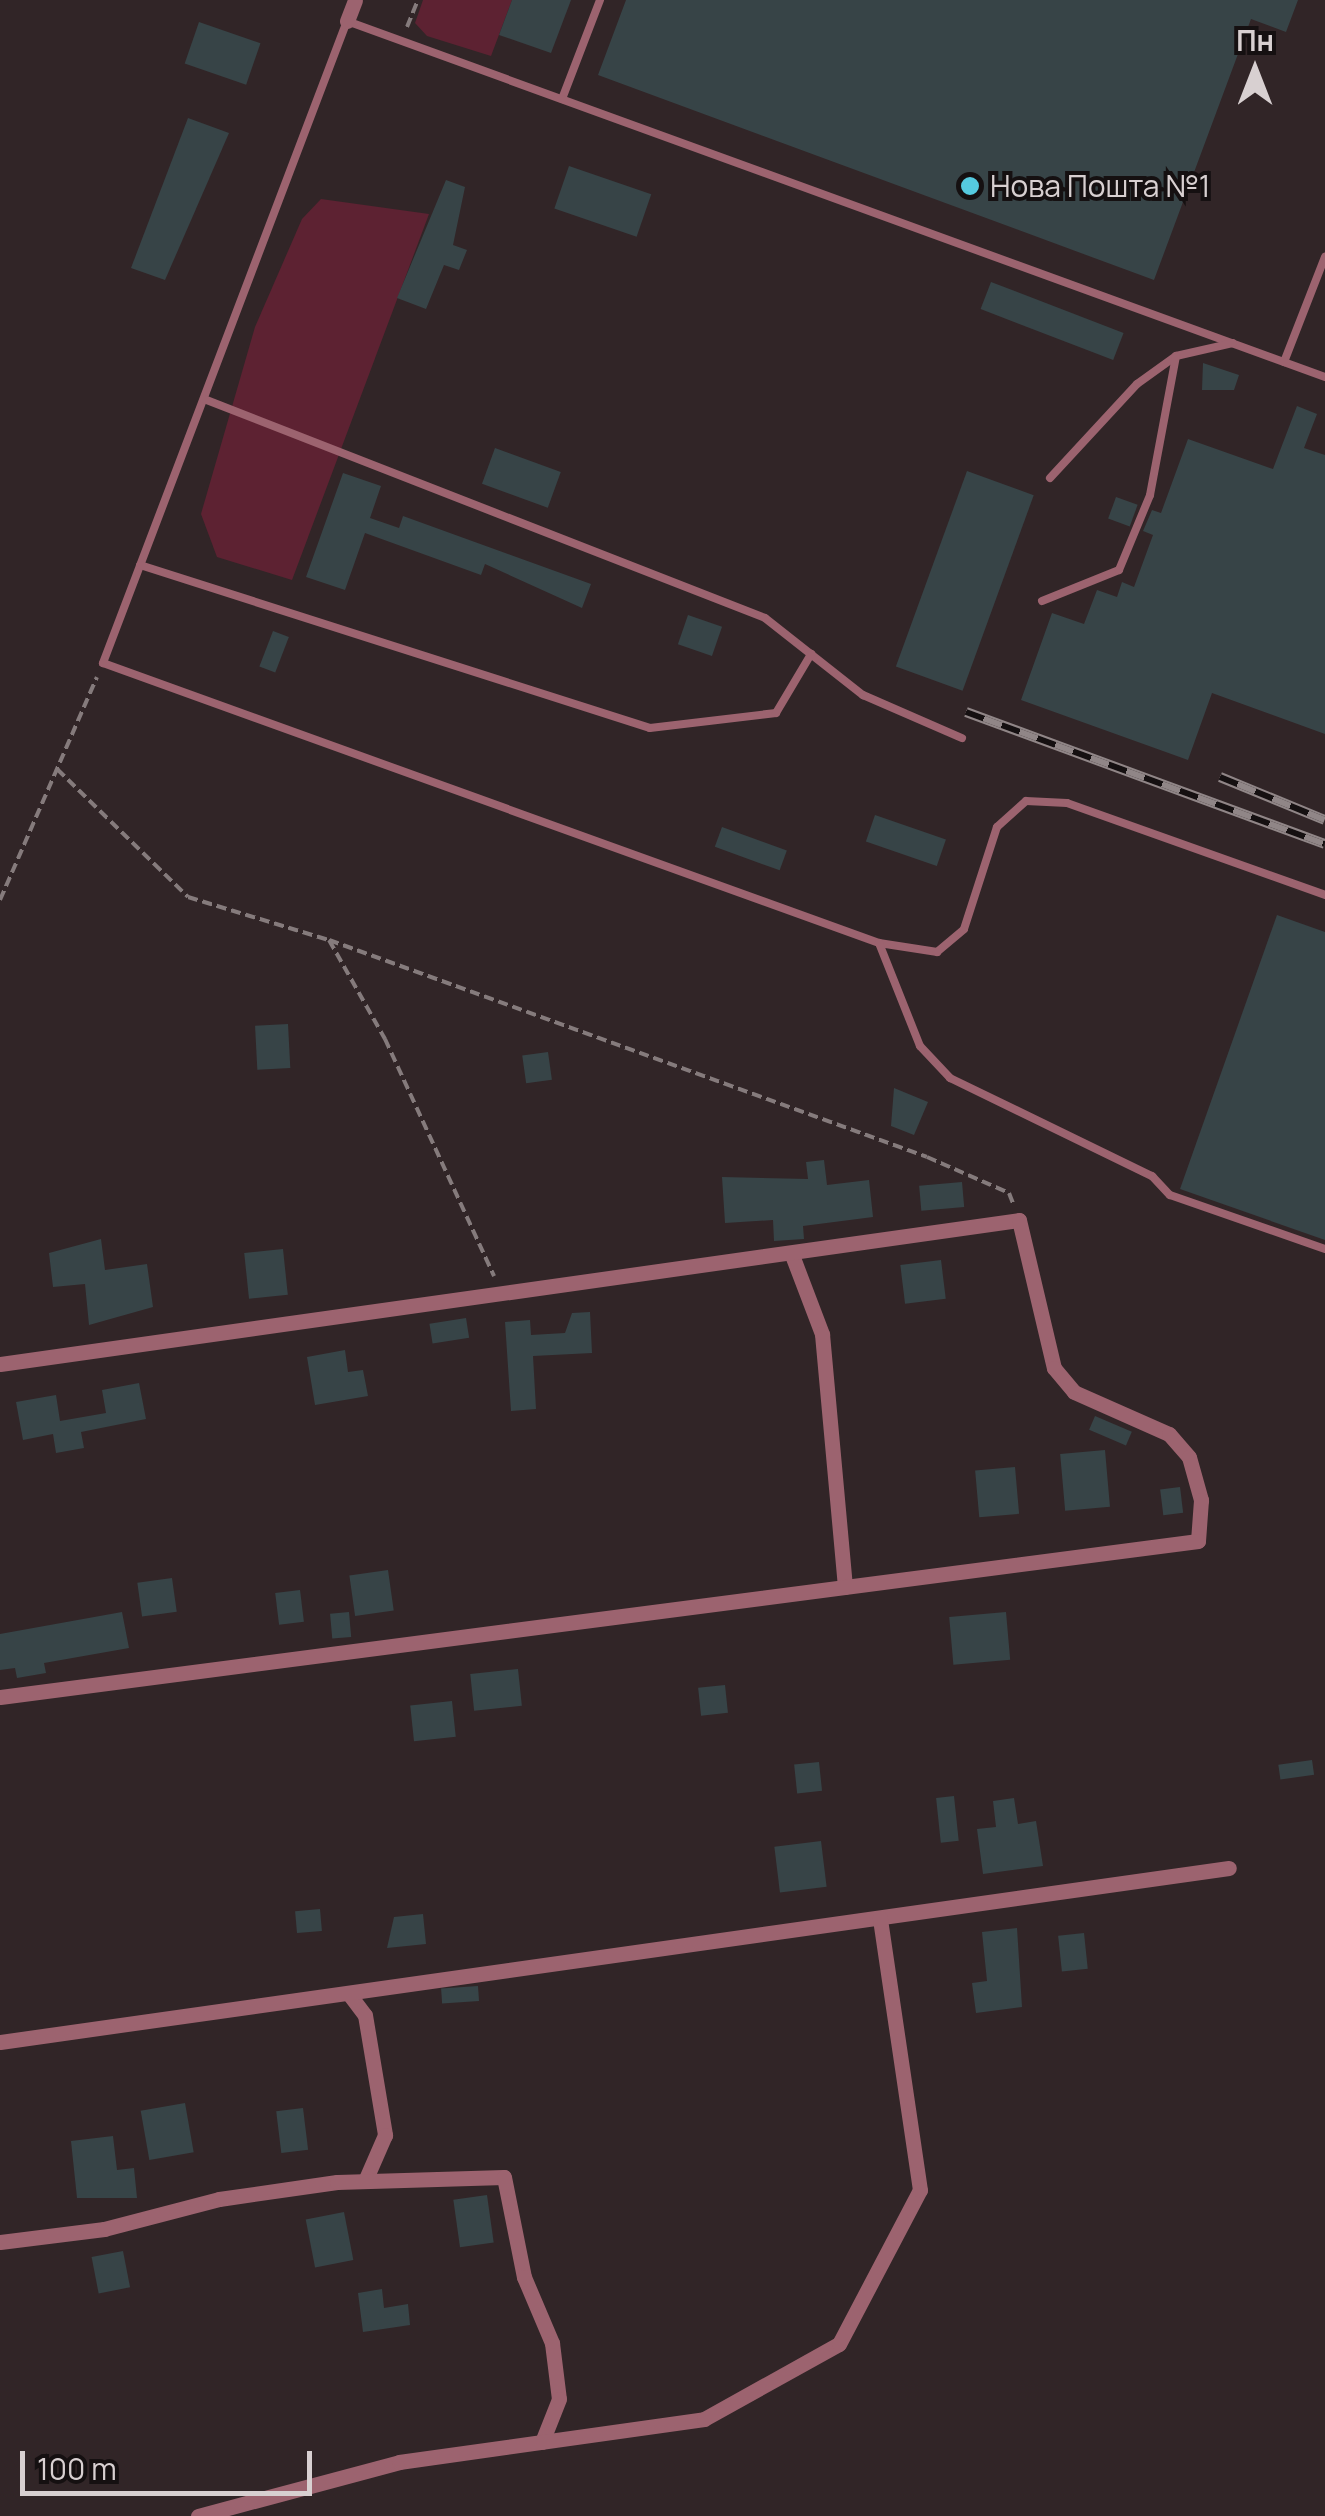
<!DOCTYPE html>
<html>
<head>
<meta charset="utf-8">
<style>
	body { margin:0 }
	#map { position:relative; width:1325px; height:2516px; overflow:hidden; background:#312527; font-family:Manrope,sans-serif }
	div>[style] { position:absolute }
	.green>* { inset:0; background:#5d2232 }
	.building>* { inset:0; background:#374447; transform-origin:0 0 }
	.path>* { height:4px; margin-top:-2px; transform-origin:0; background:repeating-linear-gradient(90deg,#857b7c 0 10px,transparent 0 15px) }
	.lane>* { height:8px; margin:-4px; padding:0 4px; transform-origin:4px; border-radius:4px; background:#9c636f }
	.street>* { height:15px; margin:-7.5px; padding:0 7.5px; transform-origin:7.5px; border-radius:7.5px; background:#9c636f }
	.rail>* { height:10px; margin-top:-5px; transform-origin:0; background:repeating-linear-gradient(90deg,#151011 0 19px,#908687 0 38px); box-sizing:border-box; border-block:2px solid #908687 }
	.dots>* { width:28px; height:28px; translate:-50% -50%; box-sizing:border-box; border:5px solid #151011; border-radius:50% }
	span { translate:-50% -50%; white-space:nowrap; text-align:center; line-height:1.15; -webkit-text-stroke:8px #151011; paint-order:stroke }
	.poi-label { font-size:30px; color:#d8d0d1 }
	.left { translate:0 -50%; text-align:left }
	.north { position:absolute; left:1205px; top:20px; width:100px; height:100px; -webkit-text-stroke:8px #151011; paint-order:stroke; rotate:0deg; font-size:28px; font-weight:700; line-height:40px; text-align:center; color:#d8d0d1 }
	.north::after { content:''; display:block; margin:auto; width:35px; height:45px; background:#d8d0d1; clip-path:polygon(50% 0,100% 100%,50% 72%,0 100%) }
	.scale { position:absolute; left:20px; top:2451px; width:292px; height:45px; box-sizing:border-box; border:5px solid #d8d0d1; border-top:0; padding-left:12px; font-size:30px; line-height:35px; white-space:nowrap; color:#d8d0d1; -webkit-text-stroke:8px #151011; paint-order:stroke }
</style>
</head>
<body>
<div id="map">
	<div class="green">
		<div style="clip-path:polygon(423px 0,512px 0,491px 56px,427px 36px,415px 23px)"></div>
		<div style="clip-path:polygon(321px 199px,429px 214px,292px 580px,217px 557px,201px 514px,255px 327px,302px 219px)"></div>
	</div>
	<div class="building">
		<div style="clip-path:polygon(512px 0,571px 0,551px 53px,499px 35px)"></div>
		<div style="clip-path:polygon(626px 0,1298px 0,1286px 32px,1251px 19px,1154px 280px,598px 75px)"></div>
		<div style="left:199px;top:22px;width:65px;height:44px;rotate:19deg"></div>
		<div style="clip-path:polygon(188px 118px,229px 133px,165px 280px,131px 268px)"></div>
		<div style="left:569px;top:166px;width:87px;height:45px;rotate:19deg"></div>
		<div style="clip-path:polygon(446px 180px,465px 187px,453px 245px,467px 250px,459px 270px,444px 265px,426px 309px,397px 298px)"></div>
		<div style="left:991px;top:282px;width:142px;height:29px;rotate:21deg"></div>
		<div style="clip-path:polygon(1203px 363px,1239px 375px,1234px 390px,1202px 390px)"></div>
		<div style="clip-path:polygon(1297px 406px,1317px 414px,1304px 448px,1325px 455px,1325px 734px,1212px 693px,1188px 760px,1021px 700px,1052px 613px,1084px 624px,1097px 590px,1117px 597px,1122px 582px,1134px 587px,1153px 535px,1143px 531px,1152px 510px,1161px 513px,1188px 439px,1273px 469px)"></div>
		<div style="left:495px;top:448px;width:70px;height:38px;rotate:20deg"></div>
		<div style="left:967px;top:471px;width:71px;height:208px;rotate:20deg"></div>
		<div style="clip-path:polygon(343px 473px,381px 486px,370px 518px,399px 528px,403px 516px,591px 584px,582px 608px,485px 564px,481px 575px,365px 533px,345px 590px,306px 577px)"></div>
		<div style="left:1116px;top:497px;width:23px;height:23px;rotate:20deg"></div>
		<div style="left:688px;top:615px;width:36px;height:31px;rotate:19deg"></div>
		<div style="left:273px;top:631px;width:17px;height:38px;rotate:21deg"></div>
		<div style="left:875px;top:815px;width:75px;height:28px;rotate:19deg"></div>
		<div style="left:722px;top:827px;width:69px;height:21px;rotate:20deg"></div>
		<div style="clip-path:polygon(1277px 915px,1325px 932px,1325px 1240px,1180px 1189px)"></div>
		<div style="left:288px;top:1024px;width:44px;height:33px;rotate:87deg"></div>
		<div style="left:548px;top:1052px;width:28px;height:26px;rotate:82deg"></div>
		<div style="clip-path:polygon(894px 1088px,928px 1102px,914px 1135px,891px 1126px)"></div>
		<div style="clip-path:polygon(824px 1160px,827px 1185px,869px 1180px,873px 1217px,803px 1226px,804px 1239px,774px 1241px,773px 1220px,725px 1223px,722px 1177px,808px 1179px,806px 1162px)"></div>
		<div style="left:962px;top:1182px;width:25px;height:43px;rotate:85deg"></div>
		<div style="clip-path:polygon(101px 1239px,105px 1270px,147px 1264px,153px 1307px,89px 1325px,85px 1284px,53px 1287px,49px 1253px)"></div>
		<div style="left:283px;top:1249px;width:46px;height:39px;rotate:84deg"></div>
		<div style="left:941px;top:1260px;width:39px;height:41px;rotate:83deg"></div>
		<div style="clip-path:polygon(590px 1312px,592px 1353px,533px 1356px,536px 1409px,511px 1411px,505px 1322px,530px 1320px,531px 1335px,565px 1333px,572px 1313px)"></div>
		<div style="left:466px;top:1318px;width:20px;height:37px;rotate:81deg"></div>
		<div style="clip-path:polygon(345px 1350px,348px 1372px,363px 1370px,368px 1396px,315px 1405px,307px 1357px)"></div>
		<div style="clip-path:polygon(139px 1383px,146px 1419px,81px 1432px,84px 1448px,56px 1453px,53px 1434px,23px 1440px,16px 1402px,56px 1395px,60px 1421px,106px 1413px,102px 1390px)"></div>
		<div style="left:1095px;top:1416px;width:40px;height:15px;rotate:23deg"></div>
		<div style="left:1105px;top:1450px;width:57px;height:45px;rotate:85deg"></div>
		<div style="left:1015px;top:1467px;width:47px;height:40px;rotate:85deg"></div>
		<div style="left:1180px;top:1487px;width:26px;height:20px;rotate:83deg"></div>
		<div style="left:388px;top:1570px;width:41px;height:39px;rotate:82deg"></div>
		<div style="left:172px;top:1578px;width:34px;height:35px;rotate:82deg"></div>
		<div style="left:300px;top:1590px;width:32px;height:25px;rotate:83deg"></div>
		<div style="clip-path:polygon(122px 1612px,129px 1648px,44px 1663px,46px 1673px,17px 1678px,15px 1668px,0 1670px,0 1634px)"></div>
		<div style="left:349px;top:1612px;width:25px;height:19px;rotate:85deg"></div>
		<div style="left:1006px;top:1612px;width:48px;height:57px;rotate:85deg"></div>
		<div style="left:518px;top:1669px;width:37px;height:48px;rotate:84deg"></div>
		<div style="left:725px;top:1685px;width:28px;height:27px;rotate:84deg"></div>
		<div style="left:452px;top:1701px;width:36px;height:42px;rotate:84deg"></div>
		<div style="left:1312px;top:1760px;width:15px;height:34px;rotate:82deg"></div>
		<div style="left:819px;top:1762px;width:29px;height:25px;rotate:84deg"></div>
		<div style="left:954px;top:1796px;width:45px;height:18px;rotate:84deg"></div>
		<div style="clip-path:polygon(1014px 1798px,1018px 1824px,1036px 1821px,1043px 1866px,983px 1874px,977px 1829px,996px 1827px,993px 1801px)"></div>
		<div style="left:821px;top:1841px;width:46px;height:47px;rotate:83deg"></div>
		<div style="left:320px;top:1909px;width:22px;height:25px;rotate:85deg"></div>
		<div style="clip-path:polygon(423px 1914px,426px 1944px,387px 1948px,394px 1917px)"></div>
		<div style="clip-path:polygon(1017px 1928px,1022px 2007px,976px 2013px,972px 1983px,987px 1981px,982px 1932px)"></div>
		<div style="left:1084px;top:1933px;width:36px;height:26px;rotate:84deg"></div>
		<div style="left:478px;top:1986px;width:15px;height:37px;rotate:86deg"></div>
		<div style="left:185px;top:2103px;width:50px;height:45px;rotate:80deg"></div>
		<div style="left:303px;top:2108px;width:42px;height:27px;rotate:83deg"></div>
		<div style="clip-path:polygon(113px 2136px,117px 2170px,134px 2168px,137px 2198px,77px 2198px,71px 2141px)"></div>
		<div style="left:487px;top:2195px;width:48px;height:34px;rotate:82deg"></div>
		<div style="left:344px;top:2212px;width:49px;height:39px;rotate:79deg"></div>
		<div style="left:123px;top:2251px;width:37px;height:32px;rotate:79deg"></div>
		<div style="clip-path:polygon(382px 2289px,384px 2308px,408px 2304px,410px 2325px,363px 2332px,358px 2293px)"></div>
	</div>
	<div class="path">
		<div style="left:407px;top:27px;width:29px;rotate:-68deg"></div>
		<div style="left:57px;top:769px;width:183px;rotate:44.3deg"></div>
		<div style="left:188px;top:897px;width:147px;rotate:17deg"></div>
		<div style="left:329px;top:940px;width:636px;rotate:19.94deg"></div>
		<div style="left:927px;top:1157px;width:90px;rotate:23.7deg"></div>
		<div style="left:1009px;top:1193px;width:14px;rotate:69deg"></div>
		<div style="left:0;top:900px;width:243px;rotate:-66.5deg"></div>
		<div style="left:329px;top:940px;width:114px;rotate:60.5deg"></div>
		<div style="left:385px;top:1039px;width:261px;rotate:65.3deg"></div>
	</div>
	<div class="lane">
		<div style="left:562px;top:99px;width:106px;rotate:-69deg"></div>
		<div style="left:1284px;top:362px;width:113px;rotate:-68.7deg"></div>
		<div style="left:1325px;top:377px;width:1041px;rotate:-160deg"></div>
		<div style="left:347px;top:21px;width:687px;rotate:110.81deg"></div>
		<div style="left:103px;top:663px;width:825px;rotate:19.84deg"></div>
		<div style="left:879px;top:943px;width:59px;rotate:8.8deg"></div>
		<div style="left:937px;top:952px;width:35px;rotate:-40deg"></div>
		<div style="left:964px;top:929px;width:107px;rotate:-72.1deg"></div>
		<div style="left:997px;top:827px;width:39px;rotate:-42deg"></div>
		<div style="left:1026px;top:801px;width:41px;rotate:2.8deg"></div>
		<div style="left:1067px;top:803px;width:274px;rotate:19.6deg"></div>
		<div style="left:204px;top:399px;width:602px;rotate:21.32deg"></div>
		<div style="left:765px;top:618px;width:125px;rotate:38.2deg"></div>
		<div style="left:863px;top:695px;width:108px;rotate:23.5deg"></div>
		<div style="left:1050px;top:478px;width:128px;rotate:-47.2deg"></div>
		<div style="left:1137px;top:384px;width:48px;rotate:-35.7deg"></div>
		<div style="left:1176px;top:356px;width:58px;rotate:-12.8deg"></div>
		<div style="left:140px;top:565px;width:535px;rotate:17.72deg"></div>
		<div style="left:650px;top:728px;width:127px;rotate:-6.8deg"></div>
		<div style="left:776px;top:713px;width:69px;rotate:-59.3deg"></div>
		<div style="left:1042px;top:601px;width:83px;rotate:-21.9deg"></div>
		<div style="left:1119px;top:570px;width:81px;rotate:-67.5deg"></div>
		<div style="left:1150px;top:495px;width:141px;rotate:-79.4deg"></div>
		<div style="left:879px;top:943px;width:111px;rotate:68.3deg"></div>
		<div style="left:920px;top:1046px;width:44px;rotate:46.8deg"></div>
		<div style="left:950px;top:1078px;width:225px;rotate:25.9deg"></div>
		<div style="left:1152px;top:1176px;width:26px;rotate:47deg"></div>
		<div style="left:1170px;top:1195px;width:164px;rotate:19.2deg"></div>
	</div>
	<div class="street">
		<div style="left:347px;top:21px;width:22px;rotate:-69deg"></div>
		<div style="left:792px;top:1255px;width:85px;rotate:69.2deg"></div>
		<div style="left:822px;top:1334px;width:254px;rotate:84.8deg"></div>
		<div style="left:0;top:1364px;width:1029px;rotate:-8.04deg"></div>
		<div style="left:1019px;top:1220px;width:152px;rotate:76.7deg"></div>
		<div style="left:1054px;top:1368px;width:31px;rotate:50deg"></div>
		<div style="left:1074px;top:1392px;width:104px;rotate:23.9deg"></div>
		<div style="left:1169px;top:1434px;width:30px;rotate:49deg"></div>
		<div style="left:1189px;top:1457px;width:45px;rotate:74.4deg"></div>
		<div style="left:1201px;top:1500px;width:41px;rotate:94.2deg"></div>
		<div style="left:1198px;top:1541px;width:1208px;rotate:172.58deg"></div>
		<div style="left:349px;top:1994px;width:26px;rotate:53deg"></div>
		<div style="left:365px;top:2015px;width:122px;rotate:80.5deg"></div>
		<div style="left:385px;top:2135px;width:50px;rotate:113.5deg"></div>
		<div style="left:0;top:2042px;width:1241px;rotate:-8.06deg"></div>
		<div style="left:0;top:2242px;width:105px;rotate:-7.1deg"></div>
		<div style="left:104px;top:2229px;width:119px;rotate:-14.6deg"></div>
		<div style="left:219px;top:2199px;width:119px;rotate:-8.2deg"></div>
		<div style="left:337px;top:2182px;width:167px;rotate:-1.7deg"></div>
		<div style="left:504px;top:2177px;width:102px;rotate:78.7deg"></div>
		<div style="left:524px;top:2277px;width:72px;rotate:67deg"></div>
		<div style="left:552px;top:2343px;width:56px;rotate:82.9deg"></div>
		<div style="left:559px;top:2399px;width:46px;rotate:111.6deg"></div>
		<div style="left:198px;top:2516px;width:208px;rotate:-15deg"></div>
		<div style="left:399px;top:2462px;width:308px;rotate:-8deg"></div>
		<div style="left:704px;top:2419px;width:154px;rotate:-29.1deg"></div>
		<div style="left:839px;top:2344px;width:174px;rotate:-62.3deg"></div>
		<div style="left:920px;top:2190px;width:275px;rotate:-98.4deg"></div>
	</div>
	<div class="rail">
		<div style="left:966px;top:712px;width:382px;rotate:20.2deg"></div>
		<div style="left:1220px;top:777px;width:113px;rotate:22.3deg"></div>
	</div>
	<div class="dots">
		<div style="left:970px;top:186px;background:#55cadf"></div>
	</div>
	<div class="poi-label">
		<span class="left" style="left:990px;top:186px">Нова Пошта №1</span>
	</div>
	<div class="north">Пн</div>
	<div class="scale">100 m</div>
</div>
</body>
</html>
